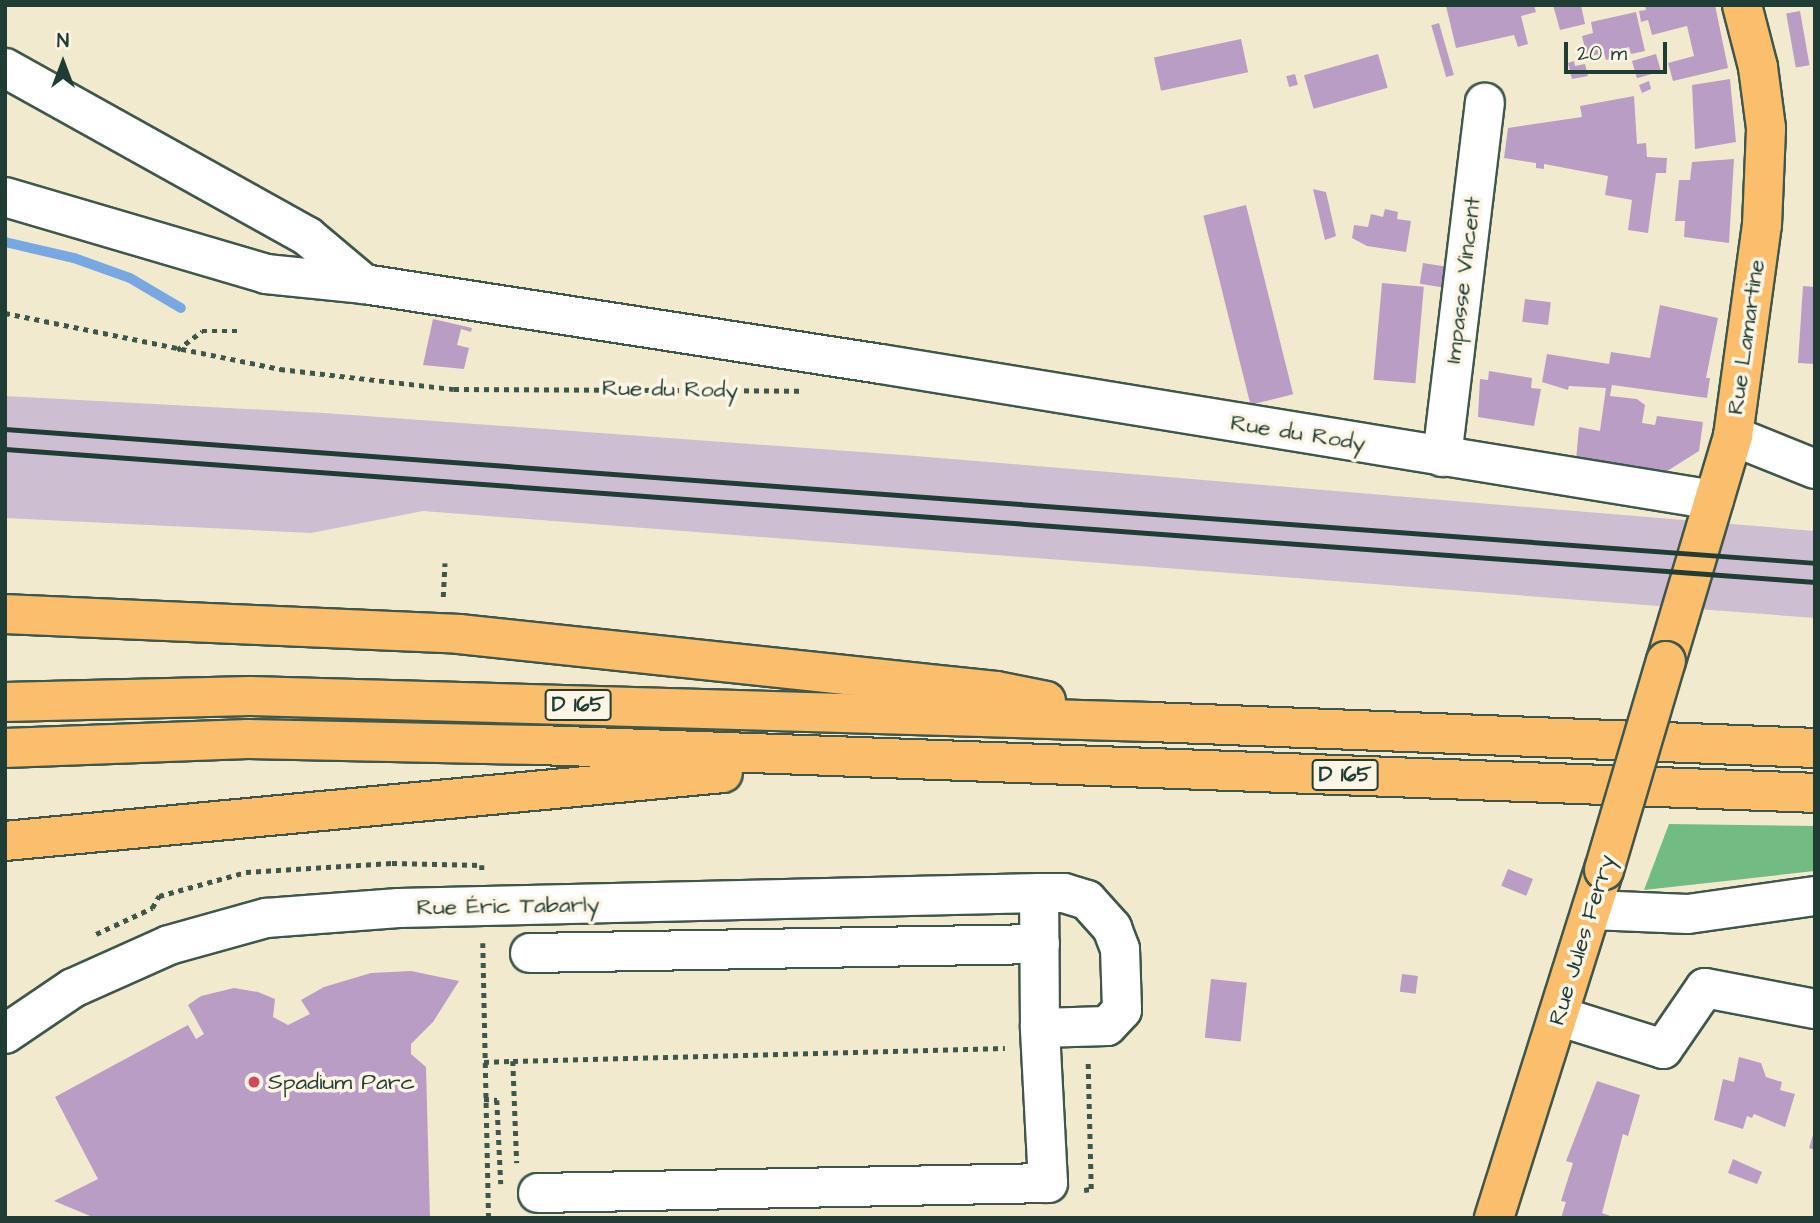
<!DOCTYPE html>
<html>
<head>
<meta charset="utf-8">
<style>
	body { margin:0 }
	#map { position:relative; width:1820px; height:1223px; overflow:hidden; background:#f2eacf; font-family:"Architects Daughter",sans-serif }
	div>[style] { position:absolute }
	.industrial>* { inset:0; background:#cebed1 }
	.forest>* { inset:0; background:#72bc83 }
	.stream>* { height:10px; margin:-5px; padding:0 5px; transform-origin:5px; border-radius:5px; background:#78a7e2 }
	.building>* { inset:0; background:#ba9dc5; transform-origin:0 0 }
	.path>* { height:4.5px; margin-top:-2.25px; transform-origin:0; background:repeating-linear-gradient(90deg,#3f574b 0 5px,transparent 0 10px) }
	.roads { filter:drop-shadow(2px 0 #3f574b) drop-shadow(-2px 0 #3f574b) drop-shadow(0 2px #3f574b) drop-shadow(0 -2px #3f574b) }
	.minor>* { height:38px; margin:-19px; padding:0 19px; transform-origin:19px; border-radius:19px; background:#fff }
	.major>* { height:38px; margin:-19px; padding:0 19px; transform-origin:19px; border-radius:19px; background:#fabe6d }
	.highway>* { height:38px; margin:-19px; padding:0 19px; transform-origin:19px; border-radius:19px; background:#fabe6d }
	.rail>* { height:5px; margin:-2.5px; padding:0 2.5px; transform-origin:2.5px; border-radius:2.5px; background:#1f3d34 }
	.bridges { filter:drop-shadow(2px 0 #3f574b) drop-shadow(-2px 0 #3f574b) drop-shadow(0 2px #3f574b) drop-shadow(0 -2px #3f574b) }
	.major-bridge>* { height:38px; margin:-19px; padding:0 19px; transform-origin:19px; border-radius:19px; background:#fabe6d }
	.dots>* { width:19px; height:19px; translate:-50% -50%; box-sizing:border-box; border:4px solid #fcf5e5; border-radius:50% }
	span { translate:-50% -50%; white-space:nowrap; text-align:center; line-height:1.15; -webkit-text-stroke:7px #fcf5e5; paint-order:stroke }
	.shield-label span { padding:2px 5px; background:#fcf5e5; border:2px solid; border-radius:5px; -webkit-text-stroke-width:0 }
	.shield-label { font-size:21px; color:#1f3d34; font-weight:700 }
	.street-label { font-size:23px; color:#1f3d34 }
	.poi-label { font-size:23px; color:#1f3d34 }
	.left { translate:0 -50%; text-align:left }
	.frame { position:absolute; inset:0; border:7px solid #1f3d34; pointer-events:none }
	.north { position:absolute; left:28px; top:28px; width:70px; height:70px; -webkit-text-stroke:5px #fcf5e5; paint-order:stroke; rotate:0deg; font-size:19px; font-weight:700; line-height:28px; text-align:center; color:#1f3d34 }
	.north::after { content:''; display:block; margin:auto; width:24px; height:32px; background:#1f3d34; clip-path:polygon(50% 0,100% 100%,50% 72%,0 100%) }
	.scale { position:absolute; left:1564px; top:42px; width:103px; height:32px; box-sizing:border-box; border:4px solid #1f3d34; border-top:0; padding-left:9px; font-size:21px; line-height:24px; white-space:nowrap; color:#1f3d34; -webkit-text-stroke:5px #fcf5e5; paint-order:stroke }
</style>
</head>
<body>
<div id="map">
	<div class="industrial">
		<div style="clip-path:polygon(5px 396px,324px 413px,916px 456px,1815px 531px,1815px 618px,423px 511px,311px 533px,5px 518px)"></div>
	</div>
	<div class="forest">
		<div style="clip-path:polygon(1669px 824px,1815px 826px,1815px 871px,1644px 890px)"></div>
	</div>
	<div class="stream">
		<div style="left:5px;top:242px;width:71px;rotate:13.1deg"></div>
		<div style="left:74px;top:258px;width:59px;rotate:19.7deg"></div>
		<div style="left:130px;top:278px;width:59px;rotate:30.5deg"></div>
	</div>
	<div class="building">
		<div style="clip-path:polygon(1534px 5px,1536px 12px,1521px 16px,1528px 44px,1518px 47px,1514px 35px,1456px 48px,1446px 6px)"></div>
		<div style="clip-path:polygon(1553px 5px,1581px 5px,1585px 24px,1560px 30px)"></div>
		<div style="clip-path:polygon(1645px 5px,1715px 5px,1728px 68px,1673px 81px,1668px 63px,1694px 56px,1687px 26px,1652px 35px,1648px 20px,1641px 22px,1639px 11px,1646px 10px)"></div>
		<div style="left:1800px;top:11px;width:55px;height:14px;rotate:80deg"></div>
		<div style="clip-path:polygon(1636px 12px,1645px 51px,1631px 54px,1629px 47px,1613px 51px,1615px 58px,1606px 60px,1604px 53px,1587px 57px,1582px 36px,1593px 33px,1591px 22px)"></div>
		<div style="left:1439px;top:23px;width:54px;height:8px;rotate:74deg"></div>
		<div style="left:1241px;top:39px;width:34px;height:89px;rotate:78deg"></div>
		<div style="left:1378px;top:54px;width:35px;height:77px;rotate:74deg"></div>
		<div style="left:1656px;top:54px;width:18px;height:25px;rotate:74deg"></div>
		<div style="clip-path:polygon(1574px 61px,1575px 66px,1585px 64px,1588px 76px,1572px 79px,1568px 63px)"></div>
		<div style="left:1295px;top:74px;width:11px;height:9px;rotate:75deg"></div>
		<div style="clip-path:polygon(1730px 79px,1736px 142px,1695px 149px,1692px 85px)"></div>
		<div style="clip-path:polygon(1649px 81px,1651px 89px,1642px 93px,1639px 85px)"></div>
		<div style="clip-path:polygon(1634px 96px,1637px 144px,1646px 143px,1647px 157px,1667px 158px,1666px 173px,1656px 173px,1648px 233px,1628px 230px,1632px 200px,1605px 195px,1608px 176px,1544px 164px,1544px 169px,1536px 168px,1536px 163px,1504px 158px,1508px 128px,1582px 117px,1580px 106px)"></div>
		<div style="clip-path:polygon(1734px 159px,1729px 243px,1684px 237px,1685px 221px,1675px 221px,1679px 180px,1690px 180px,1692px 162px)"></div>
		<div style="clip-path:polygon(1313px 189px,1326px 192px,1336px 236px,1325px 240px)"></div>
		<div style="left:1246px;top:205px;width:195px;height:44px;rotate:76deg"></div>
		<div style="clip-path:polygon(1385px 209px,1398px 212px,1397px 219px,1411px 221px,1406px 252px,1367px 246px,1352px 238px,1354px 225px,1368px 227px,1371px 214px,1383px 217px)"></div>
		<div style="left:1423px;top:263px;width:30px;height:21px;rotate:9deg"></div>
		<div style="left:1382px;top:283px;width:42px;height:97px;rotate:5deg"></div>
		<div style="clip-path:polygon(1803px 286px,1815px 287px,1815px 364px,1798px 363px)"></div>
		<div style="left:1525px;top:299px;width:26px;height:23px;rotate:7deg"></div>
		<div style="clip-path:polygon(1660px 305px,1718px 318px,1706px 378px,1710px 378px,1707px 398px,1612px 385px,1610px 396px,1637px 399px,1645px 405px,1642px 423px,1655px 425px,1657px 416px,1703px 422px,1699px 451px,1664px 473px,1576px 460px,1579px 427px,1600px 431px,1606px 388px,1569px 386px,1568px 390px,1542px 382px,1547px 354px,1609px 364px,1611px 352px,1650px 358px)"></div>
		<div style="clip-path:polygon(433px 319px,472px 328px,471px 332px,461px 329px,457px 345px,469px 348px,464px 369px,423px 365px)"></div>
		<div style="clip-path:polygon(1489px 371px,1532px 378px,1531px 388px,1541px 389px,1534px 426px,1478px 417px,1480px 379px,1488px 380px)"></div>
		<div style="left:1508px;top:869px;width:27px;height:18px;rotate:22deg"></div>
		<div style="clip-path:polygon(411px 971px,459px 981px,433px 1022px,411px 1044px,411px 1054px,426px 1067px,430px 1218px,95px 1218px,54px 1201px,98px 1179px,55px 1097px,188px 1025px,196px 1039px,204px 1034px,188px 1005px,201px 996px,234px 988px,258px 992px,275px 999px,273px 1017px,288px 1025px,310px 1014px,301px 1000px,324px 987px,371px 973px)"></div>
		<div style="left:1402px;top:974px;width:16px;height:18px;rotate:7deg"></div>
		<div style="left:1211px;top:979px;width:36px;height:59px;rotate:6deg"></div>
		<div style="clip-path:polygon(1739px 1057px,1761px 1063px,1766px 1077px,1782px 1082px,1780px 1090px,1795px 1094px,1785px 1127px,1754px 1114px,1752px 1118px,1747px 1116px,1743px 1129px,1714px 1120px,1723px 1079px,1734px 1082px)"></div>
		<div style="clip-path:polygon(1597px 1081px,1640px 1095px,1628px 1136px,1623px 1134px,1602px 1213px,1616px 1218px,1561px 1218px,1566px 1202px,1561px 1201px,1573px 1163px,1566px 1161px)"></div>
		<div style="clip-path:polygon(1814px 1132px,1815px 1132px,1815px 1150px,1809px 1148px)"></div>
		<div style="clip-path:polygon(1733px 1159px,1762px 1172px,1757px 1184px,1728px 1173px)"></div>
	</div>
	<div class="path">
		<div style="left:5px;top:313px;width:281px;rotate:11.5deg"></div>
		<div style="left:280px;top:369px;width:175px;rotate:6.6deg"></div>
		<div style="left:454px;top:389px;width:345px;rotate:0.3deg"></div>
		<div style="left:177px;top:350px;width:31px;rotate:-37deg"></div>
		<div style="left:202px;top:331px;width:35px"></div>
		<div style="left:443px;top:597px;width:34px;rotate:-87deg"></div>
		<div style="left:96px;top:934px;width:62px;rotate:-24.9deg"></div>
		<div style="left:152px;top:908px;width:14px;rotate:-60deg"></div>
		<div style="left:159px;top:896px;width:90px;rotate:-15.4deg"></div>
		<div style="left:246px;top:872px;width:146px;rotate:-3.5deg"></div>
		<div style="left:392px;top:863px;width:90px;rotate:1.3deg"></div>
		<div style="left:482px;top:865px;width:6px;rotate:90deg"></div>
		<div style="left:483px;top:943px;width:275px;rotate:88.8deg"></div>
		<div style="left:513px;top:1061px;width:492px;rotate:-1.5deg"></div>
		<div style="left:484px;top:1062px;width:29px;rotate:-2deg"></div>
		<div style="left:513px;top:1061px;width:102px;rotate:87.8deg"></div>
		<div style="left:484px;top:1099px;width:13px;rotate:4deg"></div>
		<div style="left:497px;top:1100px;width:84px;rotate:87.3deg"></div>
		<div style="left:1084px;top:1190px;width:7px;rotate:-8deg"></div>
		<div style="left:1091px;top:1189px;width:127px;rotate:-91.4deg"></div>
	</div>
	<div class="roads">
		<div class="minor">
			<div style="left:5px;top:68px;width:346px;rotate:29.1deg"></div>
			<div style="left:307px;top:236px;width:75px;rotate:40.1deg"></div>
			<div style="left:5px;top:197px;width:272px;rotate:16.4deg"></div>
			<div style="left:266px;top:274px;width:99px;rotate:5.8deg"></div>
			<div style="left:364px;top:284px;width:523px;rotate:8.8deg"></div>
			<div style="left:881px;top:364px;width:844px;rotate:9.27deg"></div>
			<div style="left:1733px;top:436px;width:88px;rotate:21.9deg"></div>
			<div style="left:1442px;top:457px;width:357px;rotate:-83.1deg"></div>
			<div style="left:1592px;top:910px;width:96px;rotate:2.4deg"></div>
			<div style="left:1688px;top:914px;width:128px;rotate:-8.1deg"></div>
			<div style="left:530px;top:953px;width:510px;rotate:-1.01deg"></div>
			<div style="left:1558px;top:1016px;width:110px;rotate:17.4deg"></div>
			<div style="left:1663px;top:1049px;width:74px;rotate:-55.5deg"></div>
			<div style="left:1705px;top:988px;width:112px;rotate:10.8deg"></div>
			<div style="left:5px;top:1034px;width:82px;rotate:-34.1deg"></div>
			<div style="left:73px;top:988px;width:105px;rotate:-24.1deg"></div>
			<div style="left:169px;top:945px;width:101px;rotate:-15.6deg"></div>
			<div style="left:266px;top:918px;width:133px;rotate:-4.3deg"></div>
			<div style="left:399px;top:908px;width:640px;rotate:-1.34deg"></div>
			<div style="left:1039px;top:893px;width:25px"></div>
			<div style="left:1064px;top:893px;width:24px;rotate:17deg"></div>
			<div style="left:1087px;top:900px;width:38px;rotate:48deg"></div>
			<div style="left:1112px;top:928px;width:22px;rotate:69deg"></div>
			<div style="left:1120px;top:949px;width:61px;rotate:88.1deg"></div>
			<div style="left:1122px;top:1010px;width:22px;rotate:133deg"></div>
			<div style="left:1107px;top:1026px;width:67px;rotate:178.3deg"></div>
			<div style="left:1040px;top:1028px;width:135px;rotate:-90.4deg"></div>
			<div style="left:538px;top:1193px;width:510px;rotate:-1.12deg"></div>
			<div style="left:1048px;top:1183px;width:155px;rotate:-93deg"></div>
		</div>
		<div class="major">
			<div style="left:1666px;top:661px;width:235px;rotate:-73.4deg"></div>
			<div style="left:1733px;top:436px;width:213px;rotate:-82.2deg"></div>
			<div style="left:1762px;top:225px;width:97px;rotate:-87.6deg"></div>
			<div style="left:1766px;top:128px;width:62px;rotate:-97.5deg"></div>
			<div style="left:1758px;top:67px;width:64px;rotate:-104.5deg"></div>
			<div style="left:1494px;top:1218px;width:365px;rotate:-72.5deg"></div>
		</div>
		<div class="highway">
			<div style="left:5px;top:614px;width:454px;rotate:2.5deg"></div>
			<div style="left:459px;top:634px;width:540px;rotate:6.06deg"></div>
			<div style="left:996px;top:691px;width:51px;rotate:11.3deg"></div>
			<div style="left:5px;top:702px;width:245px;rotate:-1.4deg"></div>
			<div style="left:250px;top:696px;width:901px;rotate:1.65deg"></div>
			<div style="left:1151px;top:722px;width:665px;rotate:2.24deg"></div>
			<div style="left:5px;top:748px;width:243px;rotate:-2.1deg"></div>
			<div style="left:248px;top:739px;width:291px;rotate:1.2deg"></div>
			<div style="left:539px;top:745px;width:1277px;rotate:2.15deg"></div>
			<div style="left:5px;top:841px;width:721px;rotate:-5.41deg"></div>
		</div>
	</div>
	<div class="rail">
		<div style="left:5px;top:429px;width:1815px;rotate:4.23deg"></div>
		<div style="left:5px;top:449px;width:1815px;rotate:4.2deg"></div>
	</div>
	<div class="bridges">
		<div class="major-bridge">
			<div style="left:1604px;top:870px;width:218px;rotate:-73.5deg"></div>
		</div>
	</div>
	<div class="dots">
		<div style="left:254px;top:1082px;background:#d1495b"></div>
	</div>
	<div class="shield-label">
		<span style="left:578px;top:705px">D 165</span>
		<span style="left:1345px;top:775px">D 165</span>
	</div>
	<div class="street-label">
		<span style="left:1463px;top:280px;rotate:-83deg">Impasse Vincent</span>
		<span style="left:1746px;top:337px;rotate:-82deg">Rue Lamartine</span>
		<span style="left:670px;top:389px;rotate:1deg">Rue du Rody</span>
		<span style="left:1298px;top:433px;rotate:9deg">Rue du Rody</span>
		<span style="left:508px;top:906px;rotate:-1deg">Rue Éric Tabarly</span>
		<span style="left:1582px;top:940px;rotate:-73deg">Rue Jules Ferry</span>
	</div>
	<div class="poi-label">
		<span class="left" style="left:268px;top:1082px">Spadium Parc</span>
	</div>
	<div class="frame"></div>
	<div class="north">N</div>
	<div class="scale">20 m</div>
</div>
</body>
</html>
